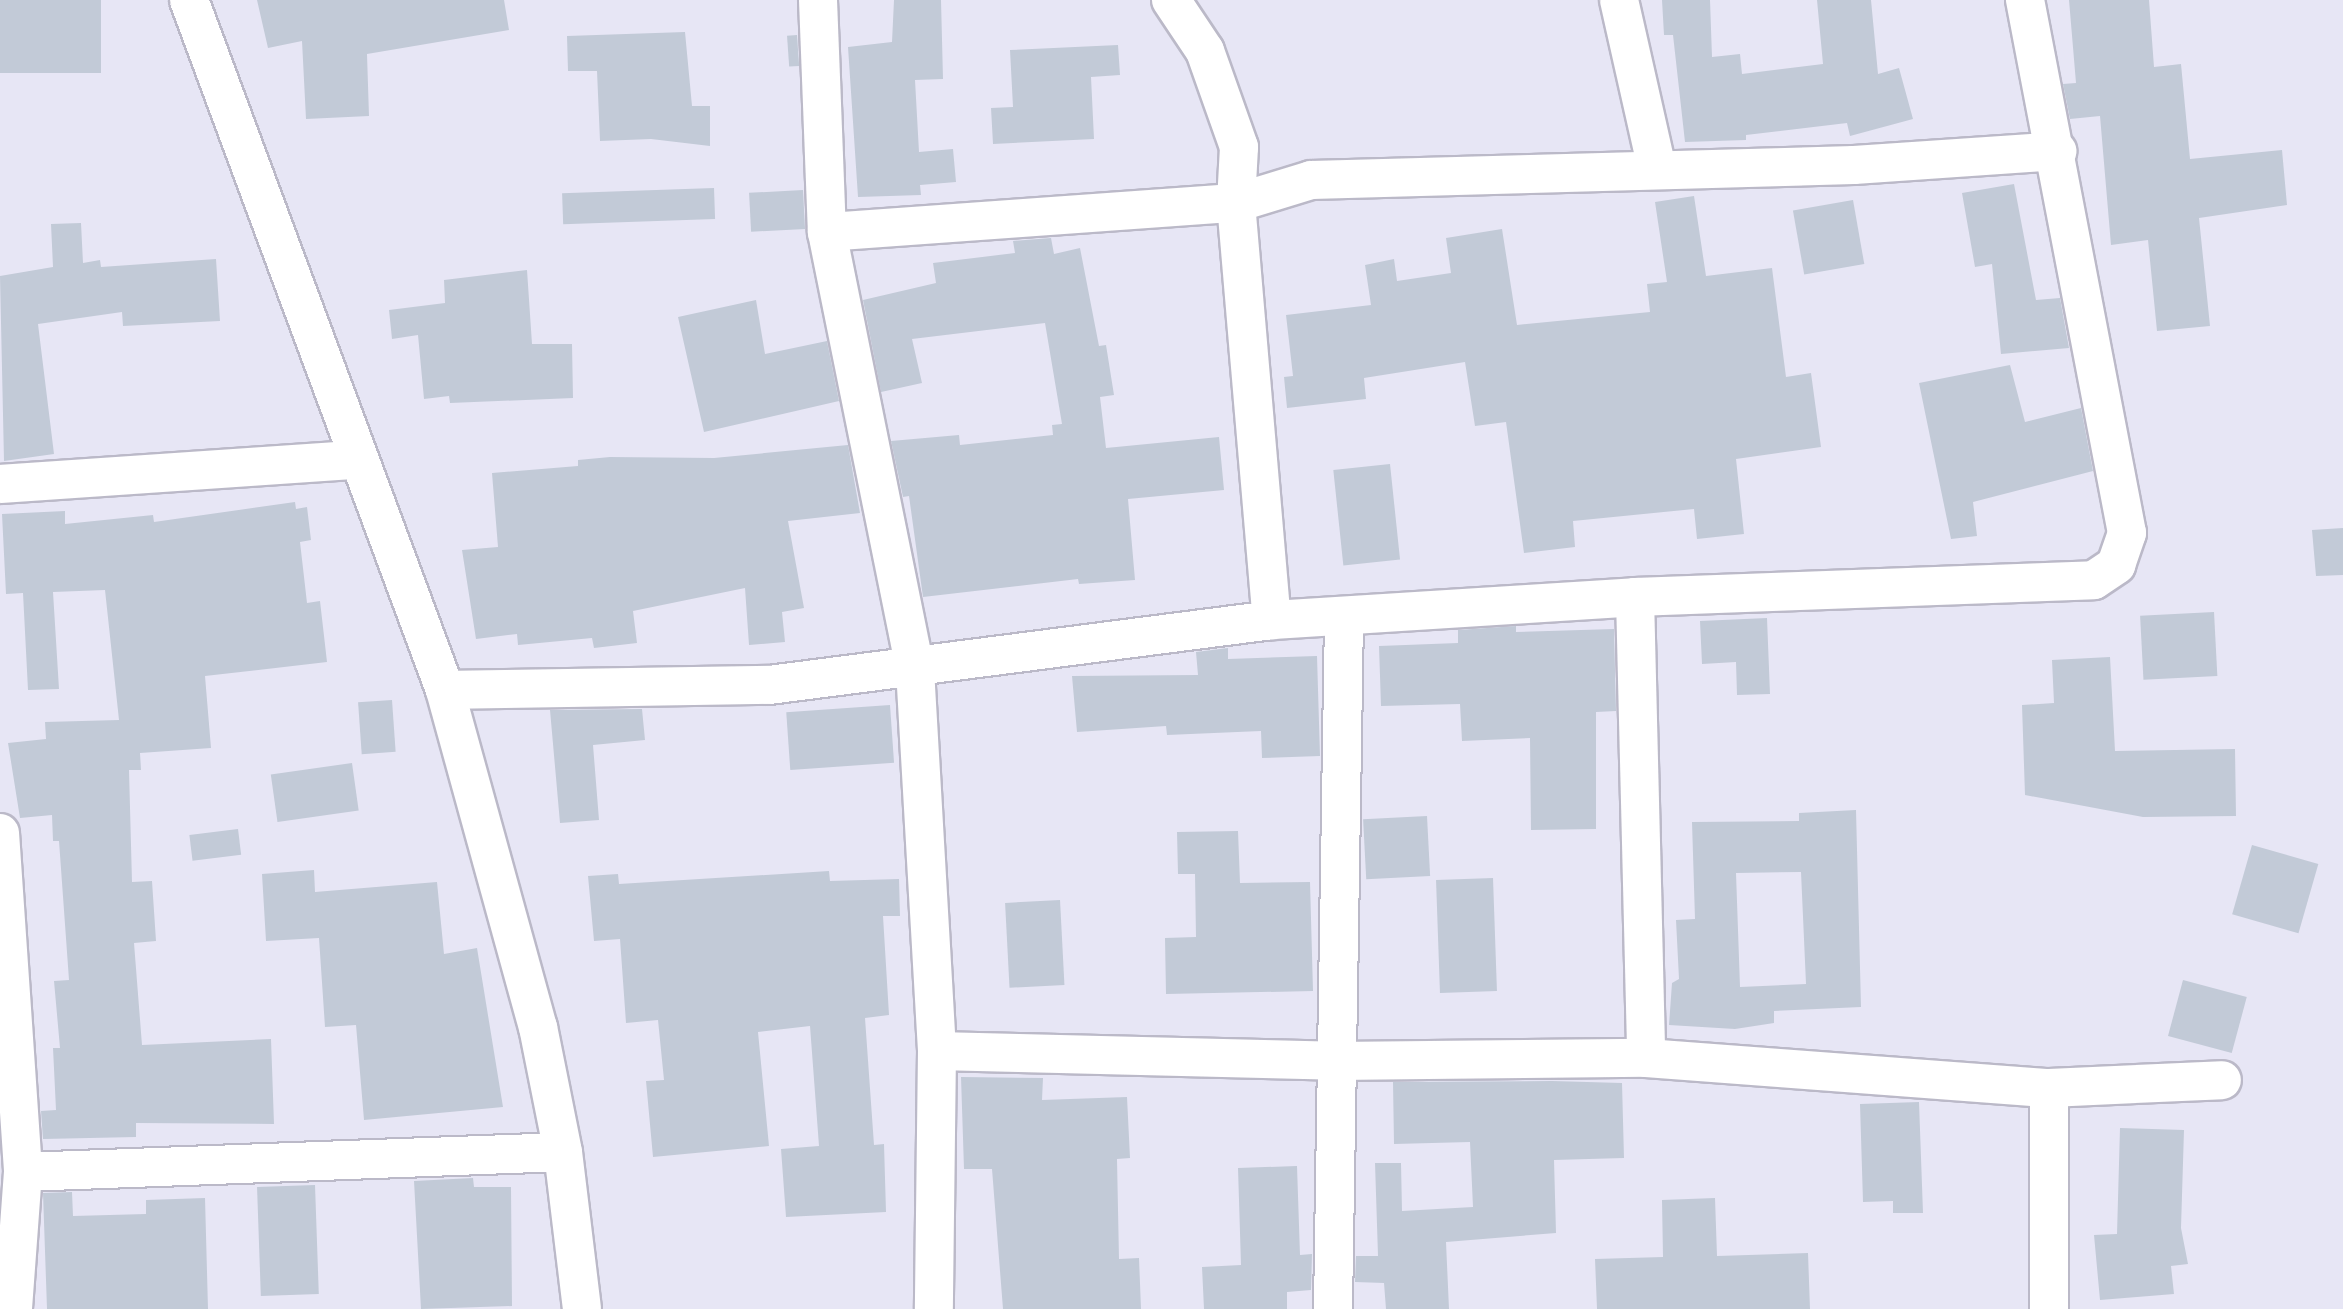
<!DOCTYPE html>
<html>
<head>
<meta charset="utf-8">
<style>
	body { margin:0 }
	#map { position:relative; width:2343px; height:1309px; overflow:hidden; background:#e7e6f5; font-family:"Roboto Condensed",sans-serif }
	div>[style] { position:absolute }
	.building>* { inset:0; background:#c2cad7; transform-origin:0 0 }
	.roads { filter:drop-shadow(2px 0 #bbb9c8) drop-shadow(-2px 0 #bbb9c8) drop-shadow(0 2px #bbb9c8) drop-shadow(0 -2px #bbb9c8) }
	.minor>* { height:38px; margin:-19px; padding:0 19px; transform-origin:19px; border-radius:19px; background:#fff }
	.secondary>* { height:38px; margin:-19px; padding:0 19px; transform-origin:19px; border-radius:19px; background:#fff }
	span { translate:-50% -50%; white-space:nowrap; text-align:center; line-height:1.15; -webkit-text-stroke:5px #e7e6f5; paint-order:stroke }
</style>
</head>
<body>
<div id="map">
	<div class="building">
		<div style="left:0;top:0;width:101px;height:73px"></div>
		<div style="clip-path:polygon(257px 0,504px 0,509px 30px,367px 54px,369px 116px,306px 119px,302px 41px,268px 48px)"></div>
		<div style="clip-path:polygon(894px 0,941px 0,943px 79px,915px 80px,919px 152px,953px 149px,956px 182px,920px 185px,921px 195px,858px 197px,848px 47px,892px 42px)"></div>
		<div style="clip-path:polygon(1662px 0,1710px 0,1712px 57px,1740px 54px,1742px 74px,1823px 64px,1817px 0,1871px 0,1878px 74px,1899px 68px,1913px 119px,1850px 136px,1847px 123px,1746px 135px,1746px 140px,1685px 142px,1673px 35px,1664px 35px)"></div>
		<div style="clip-path:polygon(2069px 0,2149px 0,2154px 67px,2181px 64px,2190px 159px,2282px 150px,2287px 205px,2199px 218px,2210px 326px,2157px 331px,2148px 240px,2111px 245px,2100px 116px,2070px 119px,2063px 84px,2076px 83px)"></div>
		<div style="clip-path:polygon(685px 32px,692px 106px,710px 106px,710px 146px,651px 139px,600px 141px,597px 71px,568px 71px,567px 36px)"></div>
		<div style="left:797px;top:35px;width:31px;height:10px;rotate:86deg"></div>
		<div style="clip-path:polygon(1118px 45px,1120px 75px,1091px 77px,1094px 139px,993px 144px,991px 108px,1013px 107px,1010px 50px)"></div>
		<div style="clip-path:polygon(2014px 184px,2036px 300px,2060px 298px,2069px 348px,2001px 354px,1992px 264px,1975px 267px,1962px 193px)"></div>
		<div style="left:714px;top:188px;width:31px;height:152px;rotate:88deg"></div>
		<div style="left:803px;top:190px;width:39px;height:54px;rotate:87deg"></div>
		<div style="clip-path:polygon(1694px 196px,1706px 276px,1772px 268px,1786px 377px,1811px 373px,1821px 447px,1736px 459px,1744px 534px,1697px 539px,1694px 509px,1573px 521px,1575px 547px,1524px 553px,1506px 422px,1475px 426px,1465px 362px,1364px 378px,1366px 399px,1287px 408px,1284px 377px,1293px 376px,1286px 315px,1371px 305px,1365px 265px,1394px 259px,1397px 281px,1451px 273px,1446px 238px,1502px 229px,1517px 325px,1650px 312px,1647px 284px,1667px 282px,1655px 202px)"></div>
		<div style="left:1853px;top:200px;width:65px;height:61px;rotate:80deg"></div>
		<div style="clip-path:polygon(81px 223px,83px 263px,100px 260px,101px 267px,216px 259px,220px 321px,123px 326px,122px 312px,38px 324px,54px 454px,4px 461px,0 276px,53px 267px,51px 224px)"></div>
		<div style="clip-path:polygon(1051px 238px,1054px 254px,1080px 248px,1099px 346px,1106px 345px,1114px 395px,1100px 397px,1106px 448px,1219px 437px,1224px 490px,1128px 499px,1135px 580px,1079px 584px,1078px 579px,923px 597px,909px 496px,903px 497px,891px 441px,959px 435px,960px 445px,1053px 435px,1052px 425px,1062px 424px,1045px 323px,912px 339px,922px 383px,881px 392px,863px 300px,936px 283px,933px 263px,1015px 253px,1013px 241px)"></div>
		<div style="clip-path:polygon(527px 270px,532px 344px,572px 344px,573px 398px,450px 403px,449px 396px,424px 399px,418px 335px,392px 339px,389px 310px,445px 303px,444px 280px)"></div>
		<div style="clip-path:polygon(756px 300px,765px 354px,827px 341px,839px 401px,704px 432px,678px 317px)"></div>
		<div style="clip-path:polygon(2010px 365px,2025px 422px,2081px 408px,2093px 471px,1973px 502px,1977px 536px,1951px 539px,1919px 383px)"></div>
		<div style="clip-path:polygon(848px 445px,860px 513px,788px 521px,804px 608px,782px 612px,785px 642px,749px 645px,745px 588px,633px 611px,637px 643px,594px 648px,592px 638px,518px 645px,517px 634px,476px 639px,462px 550px,498px 547px,492px 473px,578px 466px,578px 460px,610px 457px,714px 458px)"></div>
		<div style="left:1390px;top:464px;width:96px;height:57px;rotate:84deg"></div>
		<div style="clip-path:polygon(295px 502px,296px 509px,307px 507px,311px 540px,300px 542px,307px 603px,320px 601px,327px 662px,205px 676px,211px 748px,140px 753px,141px 770px,129px 770px,132px 882px,152px 881px,156px 941px,134px 943px,142px 1045px,271px 1039px,274px 1124px,136px 1123px,136px 1137px,43px 1139px,41px 1111px,56px 1110px,53px 1048px,60px 1048px,54px 981px,69px 980px,59px 841px,53px 841px,52px 815px,20px 818px,8px 743px,46px 739px,45px 722px,119px 720px,105px 590px,53px 592px,59px 689px,28px 690px,23px 593px,6px 594px,2px 514px,65px 511px,65px 524px,153px 515px,154px 522px)"></div>
		<div style="clip-path:polygon(2343px 528px,2343px 575px,2316px 576px,2312px 530px)"></div>
		<div style="left:2214px;top:612px;width:64px;height:74px;rotate:87deg"></div>
		<div style="clip-path:polygon(1767px 618px,1770px 694px,1737px 695px,1736px 662px,1702px 664px,1700px 621px)"></div>
		<div style="clip-path:polygon(1516px 626px,1516px 632px,1614px 629px,1616px 711px,1596px 712px,1596px 829px,1531px 830px,1530px 738px,1462px 741px,1460px 704px,1381px 706px,1379px 646px,1458px 643px,1458px 630px)"></div>
		<div style="clip-path:polygon(1228px 648px,1228px 659px,1317px 656px,1320px 756px,1262px 758px,1261px 731px,1167px 735px,1166px 726px,1077px 732px,1072px 676px,1198px 675px,1196px 652px)"></div>
		<div style="clip-path:polygon(2110px 657px,2115px 751px,2235px 749px,2236px 816px,2143px 817px,2025px 795px,2022px 705px,2054px 703px,2052px 660px)"></div>
		<div style="left:392px;top:700px;width:52px;height:34px;rotate:86deg"></div>
		<div style="left:890px;top:705px;width:58px;height:104px;rotate:86deg"></div>
		<div style="clip-path:polygon(642px 709px,645px 740px,593px 745px,599px 820px,560px 823px,550px 710px)"></div>
		<div style="left:352px;top:763px;width:48px;height:82px;rotate:82deg"></div>
		<div style="clip-path:polygon(evenodd,1856px 810px,1861px 1007px,1774px 1011px,1774px 1023px,1735px 1029px,1669px 1025px,1672px 983px,1679px 979px,1676px 920px,1695px 919px,1692px 822px,1799px 821px,1799px 813px,1856px 810px,1801px 872px,1806px 984px,1740px 987px,1736px 873px,1801px 872px)"></div>
		<div style="left:1427px;top:816px;width:60px;height:64px;rotate:87deg"></div>
		<div style="left:238px;top:829px;width:26px;height:49px;rotate:83deg"></div>
		<div style="clip-path:polygon(1238px 831px,1240px 883px,1310px 882px,1313px 991px,1166px 994px,1165px 938px,1196px 937px,1195px 874px,1178px 874px,1177px 832px)"></div>
		<div style="left:2252px;top:845px;width:69px;height:72px;rotate:16deg"></div>
		<div style="clip-path:polygon(314px 870px,315px 892px,437px 882px,444px 954px,477px 948px,503px 1107px,364px 1120px,356px 1025px,325px 1027px,319px 938px,266px 941px,262px 874px)"></div>
		<div style="clip-path:polygon(829px 871px,830px 881px,899px 879px,900px 916px,883px 916px,889px 1015px,865px 1018px,874px 1145px,884px 1144px,886px 1212px,786px 1217px,781px 1149px,819px 1146px,810px 1026px,758px 1032px,769px 1146px,653px 1157px,646px 1081px,664px 1080px,658px 1020px,626px 1023px,620px 939px,594px 941px,588px 876px,618px 874px,619px 884px)"></div>
		<div style="left:1493px;top:878px;width:113px;height:57px;rotate:88deg"></div>
		<div style="left:1060px;top:900px;width:85px;height:55px;rotate:87deg"></div>
		<div style="left:2183px;top:980px;width:66px;height:58px;rotate:15deg"></div>
		<div style="clip-path:polygon(961px 1077px,1043px 1078px,1042px 1100px,1127px 1097px,1130px 1158px,1117px 1159px,1119px 1259px,1139px 1258px,1141px 1309px,1003px 1309px,992px 1169px,964px 1169px)"></div>
		<div style="clip-path:polygon(1552px 1081px,1622px 1083px,1624px 1158px,1554px 1160px,1556px 1233px,1446px 1242px,1449px 1309px,1386px 1309px,1384px 1283px,1355px 1282px,1356px 1256px,1378px 1256px,1375px 1163px,1401px 1163px,1402px 1211px,1473px 1207px,1470px 1142px,1394px 1144px,1393px 1082px)"></div>
		<div style="clip-path:polygon(1919px 1102px,1923px 1213px,1893px 1213px,1893px 1201px,1863px 1202px,1860px 1104px)"></div>
		<div style="clip-path:polygon(2120px 1128px,2184px 1130px,2181px 1228px,2188px 1264px,2171px 1266px,2174px 1294px,2100px 1300px,2094px 1235px,2117px 1234px)"></div>
		<div style="clip-path:polygon(1297px 1166px,1300px 1255px,1312px 1254px,1311px 1290px,1287px 1292px,1287px 1309px,1204px 1309px,1202px 1267px,1241px 1265px,1238px 1168px)"></div>
		<div style="clip-path:polygon(473px 1178px,474px 1187px,511px 1187px,512px 1306px,421px 1309px,414px 1181px)"></div>
		<div style="left:315px;top:1185px;width:109px;height:58px;rotate:88deg"></div>
		<div style="clip-path:polygon(72px 1192px,73px 1216px,146px 1214px,146px 1200px,205px 1198px,208px 1309px,47px 1309px,43px 1193px)"></div>
		<div style="clip-path:polygon(1715px 1198px,1717px 1256px,1808px 1253px,1810px 1309px,1597px 1309px,1595px 1259px,1663px 1257px,1662px 1200px)"></div>
	</div>
	<div class="roads">
		<div class="minor">
			<div style="left:818px;top:0;width:232px;rotate:87.8deg"></div>
			<div style="left:827px;top:232px;width:446px;rotate:78.6deg"></div>
			<div style="left:915px;top:669px;width:383px;rotate:86.7deg"></div>
			<div style="left:937px;top:1051px;width:258px;rotate:90.7deg"></div>
			<div style="left:1171px;top:0;width:61px;rotate:56.3deg"></div>
			<div style="left:1205px;top:51px;width:102px;rotate:70.5deg"></div>
			<div style="left:1239px;top:147px;width:56px;rotate:93.1deg"></div>
			<div style="left:1236px;top:203px;width:419px;rotate:85.1deg"></div>
			<div style="left:1619px;top:0;width:172px;rotate:77.3deg"></div>
			<div style="left:827px;top:232px;width:410px;rotate:-4.1deg"></div>
			<div style="left:1236px;top:203px;width:78px;rotate:-17deg"></div>
			<div style="left:1311px;top:180px;width:543px;rotate:-1.58deg"></div>
			<div style="left:1854px;top:165px;width:204px;rotate:-3.9deg"></div>
			<div style="left:0;top:484px;width:356px;rotate:-3.9deg"></div>
			<div style="left:1635px;top:597px;width:461px;rotate:88.6deg"></div>
			<div style="left:445px;top:690px;width:324px;rotate:-0.9deg"></div>
			<div style="left:769px;top:685px;width:507px;rotate:-7.36deg"></div>
			<div style="left:1272px;top:620px;width:364px;rotate:-3.6deg"></div>
			<div style="left:1635px;top:597px;width:459px;rotate:-2.1deg"></div>
			<div style="left:2094px;top:580px;width:27px;rotate:-34deg"></div>
			<div style="left:2116px;top:565px;width:34px;rotate:-71deg"></div>
			<div style="left:2127px;top:533px;width:543px;rotate:-100.83deg"></div>
			<div style="left:0;top:833px;width:340px;rotate:86.1deg"></div>
			<div style="left:23px;top:1172px;width:137px;rotate:94.2deg"></div>
			<div style="left:937px;top:1051px;width:398px;rotate:1.4deg"></div>
			<div style="left:1335px;top:1061px;width:311px;rotate:-0.6deg"></div>
			<div style="left:1646px;top:1058px;width:404px;rotate:4.3deg"></div>
			<div style="left:2049px;top:1088px;width:173px;rotate:-2.6deg"></div>
			<div style="left:23px;top:1172px;width:540px;rotate:-2.12deg"></div>
			<div style="left:1333px;top:1309px;width:693px;rotate:-89.09deg"></div>
			<div style="left:2049px;top:1309px;width:221px;rotate:-90deg"></div>
		</div>
		<div class="secondary">
			<div style="left:189px;top:0;width:736px;rotate:69.64deg"></div>
			<div style="left:445px;top:690px;width:350px;rotate:74.6deg"></div>
			<div style="left:538px;top:1027px;width:127px;rotate:78.7deg"></div>
			<div style="left:563px;top:1152px;width:158px;rotate:83.1deg"></div>
		</div>
	</div>
</div>
</body>
</html>
